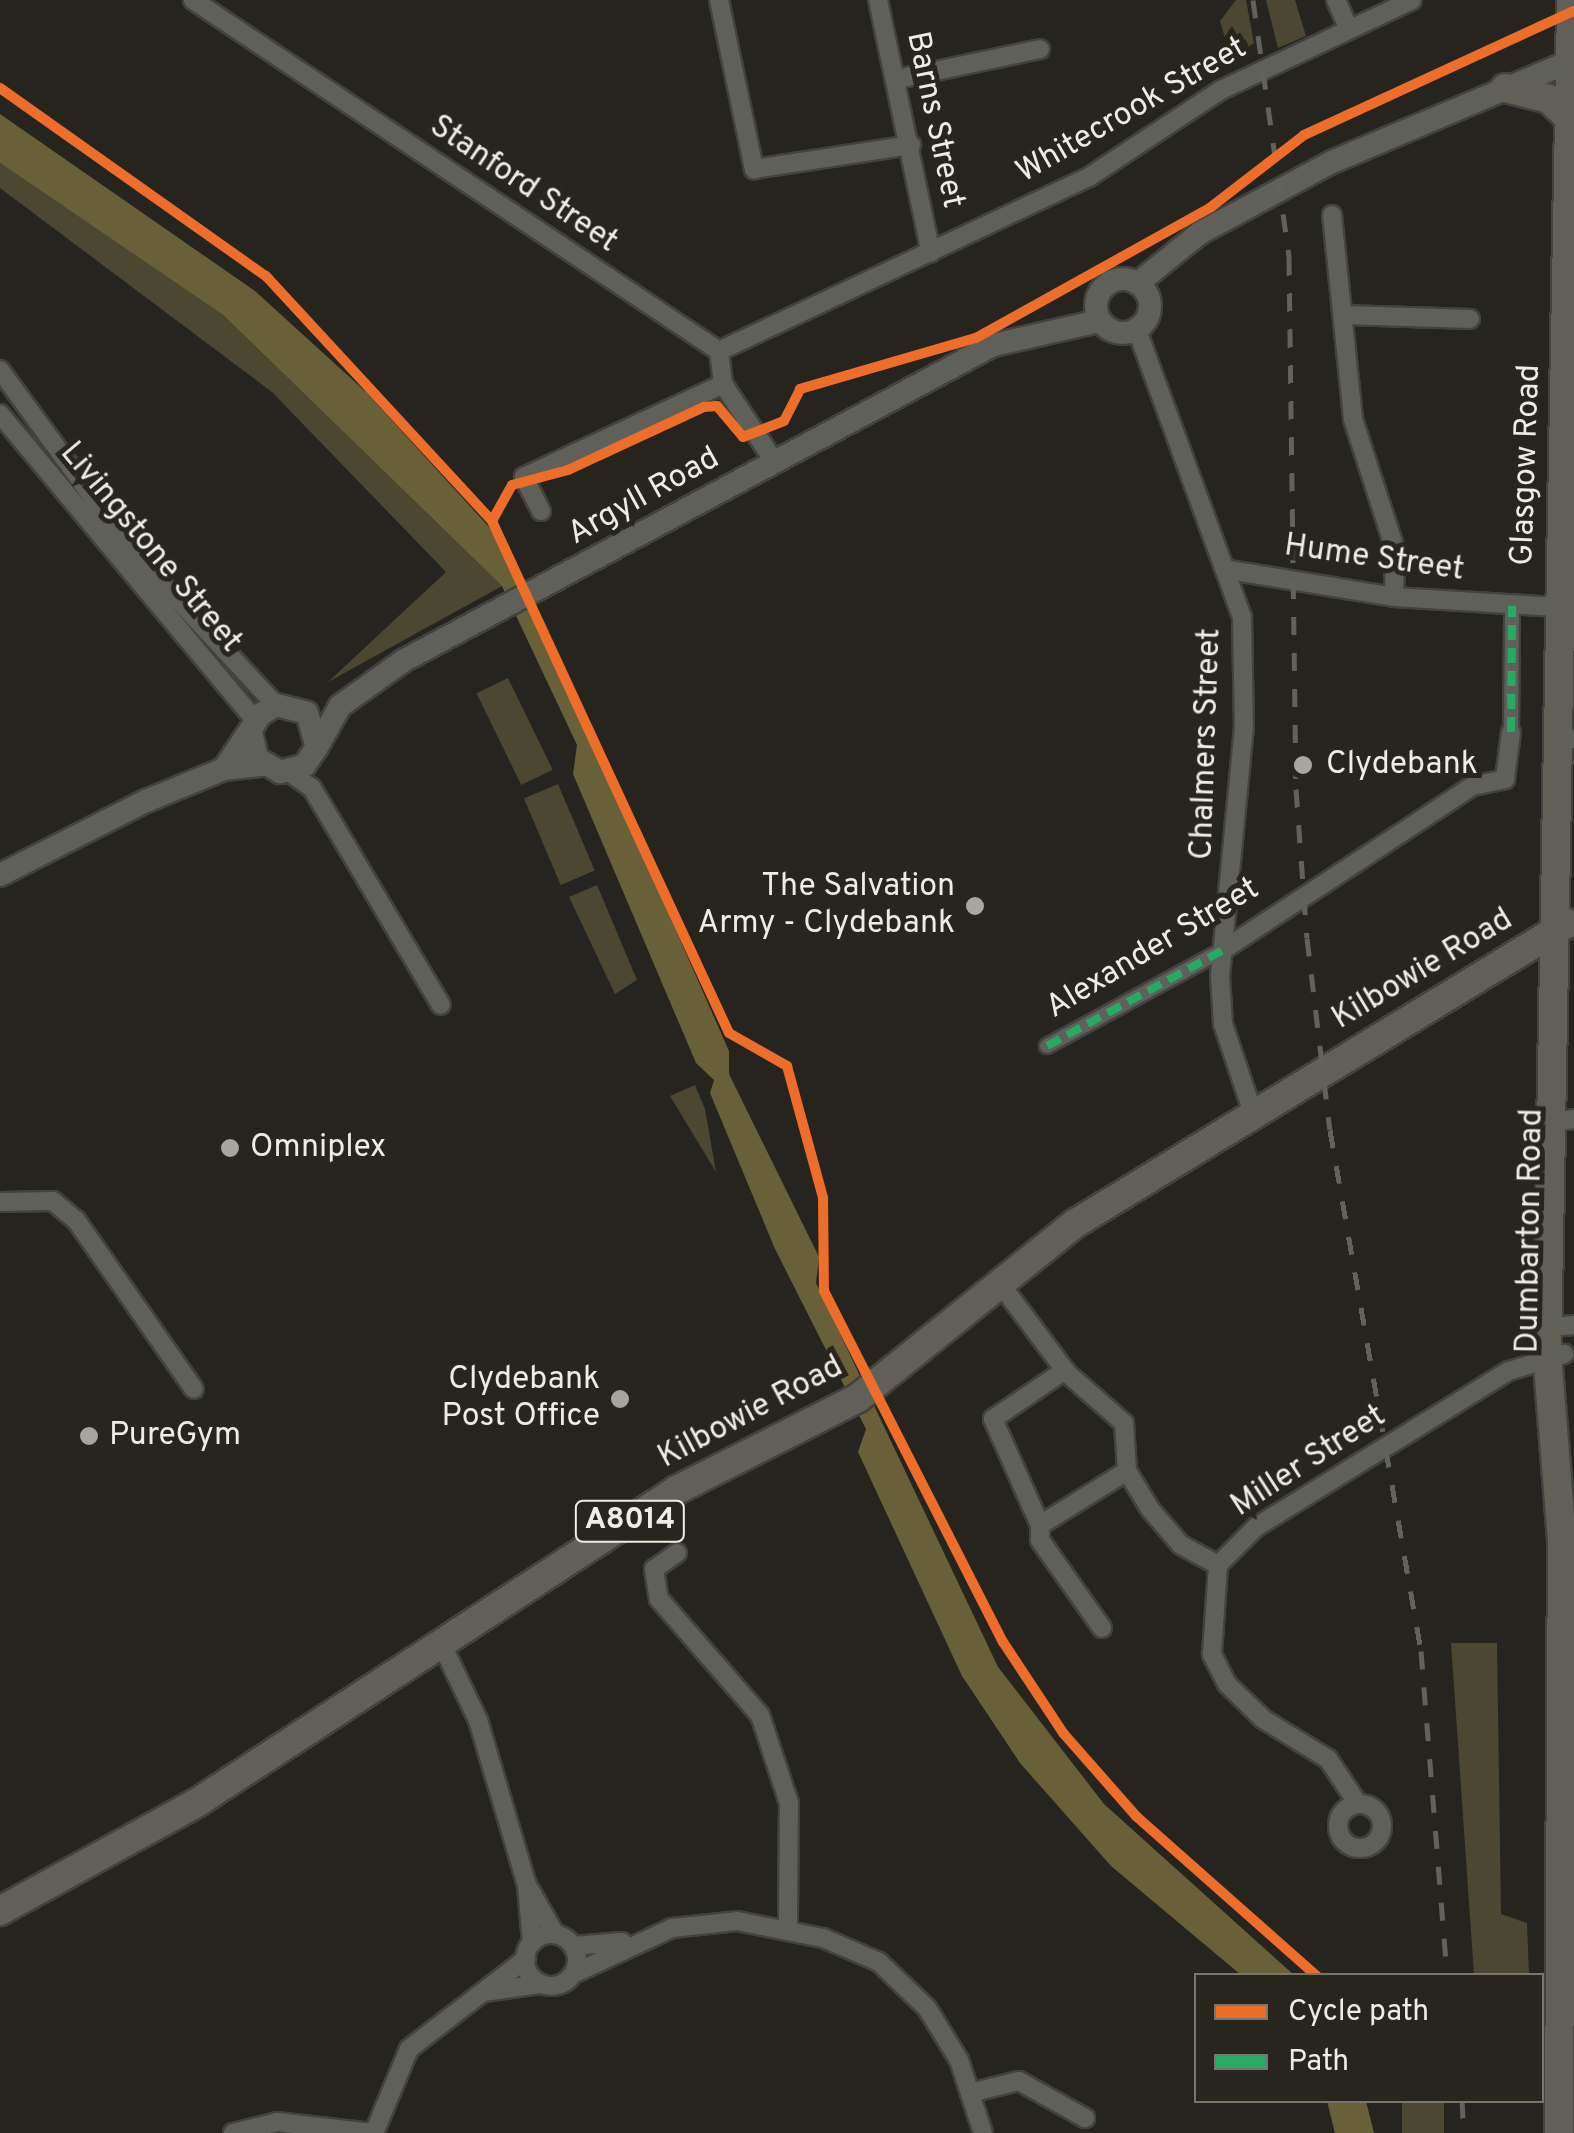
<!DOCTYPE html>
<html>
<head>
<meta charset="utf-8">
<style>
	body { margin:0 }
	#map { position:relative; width:1574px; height:2133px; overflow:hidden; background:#25241f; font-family:Overpass,sans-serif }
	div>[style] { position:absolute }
	.green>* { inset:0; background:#4c4731; transform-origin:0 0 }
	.water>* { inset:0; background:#676038 }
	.roads { filter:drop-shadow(2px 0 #43423d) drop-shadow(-2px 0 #43423d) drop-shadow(0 2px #43423d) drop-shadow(0 -2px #43423d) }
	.pedestrian>* { height:14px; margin:-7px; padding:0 7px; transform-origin:7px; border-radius:7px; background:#60605b }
	.minor>* { height:18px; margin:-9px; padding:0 9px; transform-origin:9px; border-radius:9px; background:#60605b }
	.minor>.ring { margin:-9px; padding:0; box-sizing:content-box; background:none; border:18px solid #60605b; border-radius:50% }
	.tertiary>* { height:22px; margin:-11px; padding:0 11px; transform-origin:11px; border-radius:11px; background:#60605b }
	.tertiary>.ring { margin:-11px; padding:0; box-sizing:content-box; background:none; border:22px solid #60605b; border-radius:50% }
	.primary>* { height:28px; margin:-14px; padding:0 14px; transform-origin:14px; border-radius:14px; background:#616057 }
	.rail>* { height:5px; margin-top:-2.5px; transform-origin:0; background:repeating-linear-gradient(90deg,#62615e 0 18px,transparent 0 36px) }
	.quiet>* { height:8px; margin-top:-4px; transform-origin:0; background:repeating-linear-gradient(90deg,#26ab63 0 15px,transparent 0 23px) }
	.cycleway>* { height:10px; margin:-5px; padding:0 5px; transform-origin:5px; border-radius:5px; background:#ee6e29 }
	.dots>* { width:28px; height:28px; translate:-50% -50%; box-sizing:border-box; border:5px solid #28261c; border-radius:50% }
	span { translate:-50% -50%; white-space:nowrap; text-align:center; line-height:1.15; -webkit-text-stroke:10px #28261c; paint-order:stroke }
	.shield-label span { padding:2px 8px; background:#28261c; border:2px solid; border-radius:8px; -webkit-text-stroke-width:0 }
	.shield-label { font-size:30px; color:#edece5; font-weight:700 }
	.street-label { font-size:32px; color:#edece5 }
	.poi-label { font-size:32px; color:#edece5 }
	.left { translate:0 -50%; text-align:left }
	.right { translate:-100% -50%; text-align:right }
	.legend { position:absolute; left:1194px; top:1973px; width:350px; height:130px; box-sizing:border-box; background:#28261c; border:2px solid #77756c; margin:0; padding:12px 18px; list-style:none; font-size:30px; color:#edece5 }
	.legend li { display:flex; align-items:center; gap:20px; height:50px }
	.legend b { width:50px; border:2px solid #77756c }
</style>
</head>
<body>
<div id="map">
	<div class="green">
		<div style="clip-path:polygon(1236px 0,1246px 0,1254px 43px,1231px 59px,1220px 21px)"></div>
		<div style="clip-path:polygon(1266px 0,1295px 0,1306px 36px,1278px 48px)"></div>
		<div style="clip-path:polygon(0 163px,223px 315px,502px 586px,328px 682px,446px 572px,272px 392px,0 188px)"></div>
		<div style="left:508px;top:678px;width:102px;height:35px;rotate:64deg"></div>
		<div style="left:558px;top:784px;width:94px;height:37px;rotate:67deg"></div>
		<div style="clip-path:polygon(597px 885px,637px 980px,615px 994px,569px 897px)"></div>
		<div style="clip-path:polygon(695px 1085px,705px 1109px,716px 1172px,670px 1096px)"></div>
		<div style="clip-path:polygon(1451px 1643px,1497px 1643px,1501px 1914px,1527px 1923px,1529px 1975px,1474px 1975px)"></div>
		<div style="left:1402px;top:2101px;width:42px;height:32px"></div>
	</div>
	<div class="water">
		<div style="clip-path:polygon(0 114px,255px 291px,366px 392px,490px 528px,545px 633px,729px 1051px,729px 1074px,819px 1257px,816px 1283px,998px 1667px,1104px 1804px,1294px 1975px,1241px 1975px,1111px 1866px,1020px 1763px,962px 1676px,858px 1452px,866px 1429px,775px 1249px,710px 1093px,714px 1080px,696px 1063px,573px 774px,577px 745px,502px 586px,223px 315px,0 163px)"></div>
		<div style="clip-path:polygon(1327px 2101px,1366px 2101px,1374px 2133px,1335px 2133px)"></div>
	</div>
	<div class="roads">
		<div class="pedestrian">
			<div style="left:1511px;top:732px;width:126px;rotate:-89.5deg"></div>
			<div style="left:1047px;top:1046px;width:200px;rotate:-28.6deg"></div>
		</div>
		<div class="minor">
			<div style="left:193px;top:0;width:632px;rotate:33.72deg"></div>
			<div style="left:719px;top:351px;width:33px;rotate:83deg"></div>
			<div style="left:723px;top:384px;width:92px;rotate:56.5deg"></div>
			<div style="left:719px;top:0;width:173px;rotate:78.3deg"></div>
			<div style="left:754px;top:169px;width:159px;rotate:-8.7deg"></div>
			<div style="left:878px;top:0;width:258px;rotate:78.2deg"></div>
			<div style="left:1336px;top:0;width:32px;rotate:66deg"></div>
			<div style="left:897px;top:79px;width:146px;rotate:-11.8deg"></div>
			<div style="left:1332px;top:215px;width:205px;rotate:84.1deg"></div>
			<div style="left:1353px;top:419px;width:137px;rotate:72.1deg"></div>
			<div style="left:1395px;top:549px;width:48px;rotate:91.2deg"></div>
			<div style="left:1346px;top:315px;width:124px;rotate:1.8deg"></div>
			<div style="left:1137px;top:330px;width:306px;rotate:69.9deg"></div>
			<div style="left:1242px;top:617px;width:110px;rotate:89deg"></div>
			<div style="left:1244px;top:727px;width:250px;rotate:95.5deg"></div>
			<div style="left:1220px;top:976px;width:48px;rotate:86.4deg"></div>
			<div style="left:1223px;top:1024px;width:94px;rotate:71.4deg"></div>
			<div style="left:719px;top:351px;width:409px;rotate:-25.2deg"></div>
			<div style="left:1089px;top:177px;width:158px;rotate:-33.4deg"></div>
			<div style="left:1221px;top:90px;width:211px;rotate:-25.2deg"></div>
			<div style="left:0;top:370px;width:220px;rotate:53.9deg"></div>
			<div style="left:130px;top:548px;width:214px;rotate:47.1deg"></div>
			<div style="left:0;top:414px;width:398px;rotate:50.2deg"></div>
			<div style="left:541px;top:511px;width:38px;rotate:-117deg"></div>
			<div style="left:524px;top:477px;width:220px;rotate:-25deg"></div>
			<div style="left:1229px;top:570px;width:167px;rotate:9.3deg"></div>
			<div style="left:1394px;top:597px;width:163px;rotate:3.5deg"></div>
			<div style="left:1573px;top:739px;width:1px"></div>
			<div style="left:289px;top:772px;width:28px;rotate:35deg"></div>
			<div style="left:312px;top:788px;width:252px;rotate:59.3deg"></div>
			<div style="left:1223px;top:950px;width:299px;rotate:-33.3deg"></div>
			<div style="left:1473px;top:786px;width:33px;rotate:-12deg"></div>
			<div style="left:1505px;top:779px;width:47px;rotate:-82.7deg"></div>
			<div style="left:1567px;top:1120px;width:7px;rotate:-8deg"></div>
			<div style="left:0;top:1202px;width:53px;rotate:-1.1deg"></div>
			<div style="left:53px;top:1201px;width:30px;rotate:40deg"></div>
			<div style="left:76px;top:1220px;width:206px;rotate:55.1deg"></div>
			<div style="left:999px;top:1282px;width:114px;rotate:53.2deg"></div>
			<div style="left:1067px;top:1373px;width:76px;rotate:41.3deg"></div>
			<div style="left:1124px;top:1423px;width:48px;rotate:86.4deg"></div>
			<div style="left:1127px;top:1471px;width:44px;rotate:58.8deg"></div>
			<div style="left:1150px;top:1509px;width:48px;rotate:49.3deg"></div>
			<div style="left:1181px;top:1545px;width:42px;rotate:28.4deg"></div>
			<div style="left:1563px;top:1326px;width:11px;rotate:-5deg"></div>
			<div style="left:1040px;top:1525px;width:116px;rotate:-113.9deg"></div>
			<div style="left:993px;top:1419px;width:87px;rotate:-34.2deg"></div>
			<div style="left:677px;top:1553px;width:28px;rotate:145deg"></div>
			<div style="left:654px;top:1569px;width:30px;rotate:81deg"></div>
			<div style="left:659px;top:1599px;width:154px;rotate:49deg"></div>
			<div style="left:760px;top:1715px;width:93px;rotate:71.8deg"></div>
			<div style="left:789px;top:1803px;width:124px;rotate:90.5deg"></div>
			<div style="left:1102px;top:1628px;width:108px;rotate:-125.2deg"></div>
			<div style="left:1040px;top:1540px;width:15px;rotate:-90deg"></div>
			<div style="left:1040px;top:1525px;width:102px;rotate:-31.8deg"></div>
			<div style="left:443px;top:1647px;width:81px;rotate:64.4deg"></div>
			<div style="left:478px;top:1720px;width:172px;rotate:73.5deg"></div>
			<div style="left:527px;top:1885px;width:58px;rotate:85.1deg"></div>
			<div class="ring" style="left:1338px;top:1804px;width:26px;height:26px"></div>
			<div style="left:1358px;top:1804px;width:54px;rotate:-123.7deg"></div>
			<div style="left:1328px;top:1759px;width:76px;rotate:-148.4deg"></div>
			<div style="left:1263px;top:1719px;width:50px;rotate:-135.8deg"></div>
			<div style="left:1227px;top:1684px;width:34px;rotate:-117deg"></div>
			<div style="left:1212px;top:1654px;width:89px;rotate:-86.1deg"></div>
			<div style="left:1218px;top:1565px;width:54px;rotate:-45deg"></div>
			<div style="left:1256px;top:1527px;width:297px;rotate:-31.7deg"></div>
			<div style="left:1509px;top:1371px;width:58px;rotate:-17.2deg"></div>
			<div style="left:530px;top:1890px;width:51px;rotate:60.4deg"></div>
			<div class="ring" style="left:525px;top:1934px;width:34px;height:34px"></div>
			<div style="left:573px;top:1946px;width:49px;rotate:-4.7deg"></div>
			<div style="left:573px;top:1974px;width:109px;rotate:-24.9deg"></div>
			<div style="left:672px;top:1928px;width:65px;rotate:-6.1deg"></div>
			<div style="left:737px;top:1921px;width:88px;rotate:11.2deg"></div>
			<div style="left:823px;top:1938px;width:61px;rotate:23.2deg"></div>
			<div style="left:879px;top:1962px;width:66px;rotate:43.8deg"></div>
			<div style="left:927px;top:2008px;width:61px;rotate:58.4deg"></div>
			<div style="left:959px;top:2060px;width:77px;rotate:71.8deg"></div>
			<div style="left:484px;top:1992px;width:58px;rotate:-8deg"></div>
			<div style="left:970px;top:2093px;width:50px;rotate:-13.8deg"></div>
			<div style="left:1019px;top:2081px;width:76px;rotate:29.3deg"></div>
			<div style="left:233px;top:2133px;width:45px;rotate:-14deg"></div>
			<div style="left:277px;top:2122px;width:98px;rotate:6.5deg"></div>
			<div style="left:374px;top:2133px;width:91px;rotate:-67.4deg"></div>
			<div style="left:409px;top:2049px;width:148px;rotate:-37.6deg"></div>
		</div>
		<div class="tertiary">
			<div class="ring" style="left:1096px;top:279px;width:32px;height:32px"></div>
			<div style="left:1138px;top:283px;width:80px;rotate:-38.9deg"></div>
			<div style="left:1200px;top:233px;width:150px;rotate:-28.3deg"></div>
			<div style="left:1332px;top:162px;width:262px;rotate:-22.9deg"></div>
			<div style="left:317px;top:747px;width:47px;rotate:-60.7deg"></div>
			<div style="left:340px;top:706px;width:77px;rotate:-35.5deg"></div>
			<div style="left:403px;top:661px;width:669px;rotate:-28.17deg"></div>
			<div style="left:993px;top:345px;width:109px;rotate:-12.8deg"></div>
			<div style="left:224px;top:769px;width:66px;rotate:-56.1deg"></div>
			<div style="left:261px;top:714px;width:17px;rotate:-31deg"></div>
			<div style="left:276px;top:705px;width:32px;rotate:14deg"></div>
			<div style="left:307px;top:713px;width:35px;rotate:74deg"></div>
			<div style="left:317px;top:747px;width:22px;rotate:124deg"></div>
			<div style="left:305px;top:765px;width:26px;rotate:164deg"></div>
			<div style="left:280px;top:772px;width:27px;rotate:-149deg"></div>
			<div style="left:257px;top:758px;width:26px;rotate:-103deg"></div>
			<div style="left:0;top:875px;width:164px;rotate:-26.9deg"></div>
			<div style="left:146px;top:801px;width:84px;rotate:-22.3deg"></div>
			<div style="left:224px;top:769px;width:39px;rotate:-6deg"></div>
		</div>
		<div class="primary">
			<div style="left:1505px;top:88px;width:45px;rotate:14deg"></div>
			<div style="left:1549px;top:99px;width:33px;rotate:44deg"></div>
			<div style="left:1562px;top:1540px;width:187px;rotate:-94.6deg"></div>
			<div style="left:1547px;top:1354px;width:1354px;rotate:-88.98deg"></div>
			<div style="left:0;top:1911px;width:226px;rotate:-28.8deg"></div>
			<div style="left:198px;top:1802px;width:572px;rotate:-33.08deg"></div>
			<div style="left:677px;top:1490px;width:203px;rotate:-26.9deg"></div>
			<div style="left:858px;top:1398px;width:280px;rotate:-38.8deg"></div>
			<div style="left:1076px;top:1223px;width:576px;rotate:-31.37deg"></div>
			<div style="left:1559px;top:2133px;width:610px;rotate:-89.72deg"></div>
		</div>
	</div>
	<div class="rail">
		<div style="left:1253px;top:0;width:260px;rotate:82deg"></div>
		<div style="left:1289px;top:257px;width:532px;rotate:89.25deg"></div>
		<div style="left:1296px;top:789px;width:149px;rotate:85.8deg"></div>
		<div style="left:1307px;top:938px;width:193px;rotate:83.2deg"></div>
		<div style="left:1330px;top:1130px;width:529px;rotate:80.09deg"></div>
		<div style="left:1421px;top:1651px;width:326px;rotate:85.4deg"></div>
		<div style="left:1462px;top:2100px;width:33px;rotate:87deg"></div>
	</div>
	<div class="quiet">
		<div style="left:1511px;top:732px;width:126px;rotate:-89.5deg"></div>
		<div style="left:1047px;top:1046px;width:200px;rotate:-28.6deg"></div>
	</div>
	<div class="cycleway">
		<div style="left:0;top:88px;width:326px;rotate:35.3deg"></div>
		<div style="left:266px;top:276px;width:333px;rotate:47.3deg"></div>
		<div style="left:492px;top:521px;width:564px;rotate:65.16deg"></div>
		<div style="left:729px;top:1033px;width:67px;rotate:29.6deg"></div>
		<div style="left:787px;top:1066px;width:137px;rotate:74.7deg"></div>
		<div style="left:823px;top:1198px;width:93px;rotate:89.4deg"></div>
		<div style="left:824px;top:1291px;width:394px;rotate:63deg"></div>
		<div style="left:1003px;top:1642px;width:110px;rotate:56.5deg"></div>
		<div style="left:1064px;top:1734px;width:109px;rotate:48.7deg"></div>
		<div style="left:1136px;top:1816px;width:242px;rotate:41.5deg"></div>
		<div style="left:492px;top:521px;width:41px;rotate:-60.9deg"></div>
		<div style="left:512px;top:485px;width:58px;rotate:-15deg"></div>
		<div style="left:568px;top:470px;width:150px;rotate:-24.9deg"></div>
		<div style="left:704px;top:407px;width:13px;rotate:-4deg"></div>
		<div style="left:717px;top:406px;width:40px;rotate:50deg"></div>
		<div style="left:743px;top:437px;width:44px;rotate:-21.3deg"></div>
		<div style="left:784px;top:421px;width:36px;rotate:-63deg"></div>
		<div style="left:800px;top:389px;width:183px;rotate:-16.2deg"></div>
		<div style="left:976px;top:338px;width:269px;rotate:-29.1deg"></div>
		<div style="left:1211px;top:207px;width:118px;rotate:-37.7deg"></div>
		<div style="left:1304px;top:135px;width:297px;rotate:-24.7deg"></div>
	</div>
	<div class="dots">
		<div style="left:1303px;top:765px;background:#a7a6a0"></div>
		<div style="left:975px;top:906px;background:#a7a6a0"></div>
		<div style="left:230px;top:1148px;background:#a7a6a0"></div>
		<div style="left:620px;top:1399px;background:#a7a6a0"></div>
		<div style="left:89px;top:1436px;background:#a7a6a0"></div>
	</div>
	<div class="shield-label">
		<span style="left:630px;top:1521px">A8014</span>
	</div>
	<div class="street-label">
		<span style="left:1132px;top:111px;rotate:-30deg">Whitecrook Street</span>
		<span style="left:934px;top:120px;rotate:78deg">Barns Street</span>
		<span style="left:523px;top:185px;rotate:34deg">Stanford Street</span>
		<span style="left:1527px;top:465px;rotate:-88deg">Glasgow Road</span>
		<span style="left:644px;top:497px;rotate:-29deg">Argyll Road</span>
		<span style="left:150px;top:548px;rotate:50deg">Livingstone Street</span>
		<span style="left:1374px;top:559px;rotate:8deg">Hume Street</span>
		<span style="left:1207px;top:744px;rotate:-88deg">Chalmers Street</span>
		<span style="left:1153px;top:949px;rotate:-31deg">Alexander Street</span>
		<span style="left:1423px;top:970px;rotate:-31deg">Kilbowie Road</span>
		<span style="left:1531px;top:1231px;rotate:-89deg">Dumbarton Road</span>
		<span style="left:751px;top:1413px;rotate:-28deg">Kilbowie Road</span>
		<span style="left:1309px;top:1462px;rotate:-33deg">Miller Street</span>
	</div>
	<div class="poi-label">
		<span class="left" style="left:1326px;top:765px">Clydebank</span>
		<span class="right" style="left:955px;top:906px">The Salvation<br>Army - Clydebank</span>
		<span class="left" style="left:250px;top:1148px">Omniplex</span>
		<span class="right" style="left:600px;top:1399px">Clydebank<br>Post Office</span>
		<span class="left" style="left:109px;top:1436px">PureGym</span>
	</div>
	<ul class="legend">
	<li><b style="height:12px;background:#ee6e29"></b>Cycle path</li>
	<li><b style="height:12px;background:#26ab63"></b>Path</li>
	</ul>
</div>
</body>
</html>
